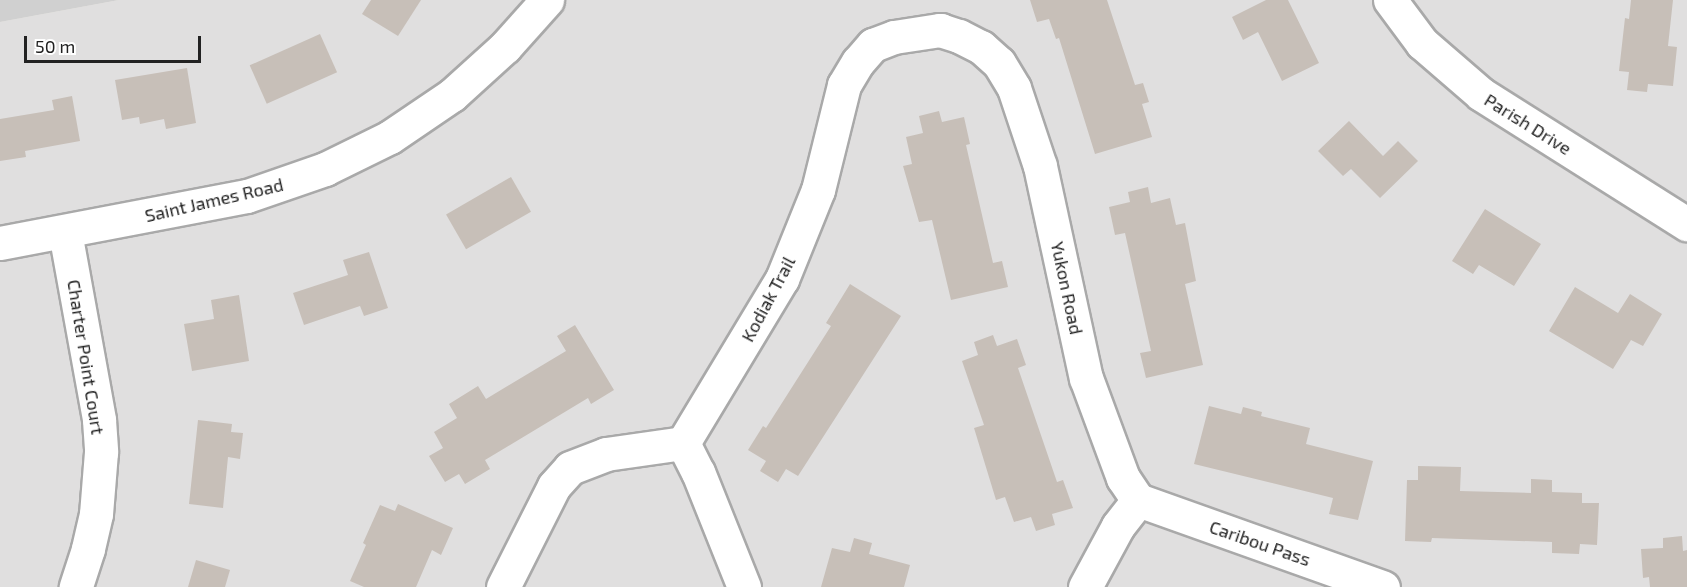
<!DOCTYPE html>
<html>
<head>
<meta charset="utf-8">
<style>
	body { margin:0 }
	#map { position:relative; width:1687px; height:587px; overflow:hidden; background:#f2efe9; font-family:"Exo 2",sans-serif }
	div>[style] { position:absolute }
	.residential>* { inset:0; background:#e0dfdf }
	.religious>* { inset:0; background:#d0d0d0 }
	.building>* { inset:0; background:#c7bfb8; transform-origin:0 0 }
	.roads { filter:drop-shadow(2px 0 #a9a9a9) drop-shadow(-2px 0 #a9a9a9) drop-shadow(0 2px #a9a9a9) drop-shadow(0 -2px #a9a9a9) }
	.minor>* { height:33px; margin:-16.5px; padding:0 16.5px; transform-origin:16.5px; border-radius:16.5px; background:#fff }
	span { translate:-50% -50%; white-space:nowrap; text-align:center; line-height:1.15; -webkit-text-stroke:4.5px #fff; paint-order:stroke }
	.street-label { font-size:18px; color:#222 }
	.scale { position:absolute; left:24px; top:36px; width:177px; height:27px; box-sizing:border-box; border:3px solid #222; border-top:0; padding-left:8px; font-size:18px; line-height:21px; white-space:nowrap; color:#222; -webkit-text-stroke:4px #fff; paint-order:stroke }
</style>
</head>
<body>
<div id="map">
	<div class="residential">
		<div style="clip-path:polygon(119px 0,1687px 0,1687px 587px,0 587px,0 22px)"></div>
	</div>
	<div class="religious">
		<div style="clip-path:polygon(0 0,119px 0,0 22px)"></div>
	</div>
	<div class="building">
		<div style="clip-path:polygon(371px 0,421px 0,398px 36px,362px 14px)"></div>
		<div style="clip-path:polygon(1030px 0,1107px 0,1135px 85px,1143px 83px,1149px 102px,1142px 104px,1152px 137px,1095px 154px,1059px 38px,1056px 39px,1049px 19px,1037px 22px)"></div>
		<div style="clip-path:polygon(1266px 0,1288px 0,1319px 63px,1282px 81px,1258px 32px,1243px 40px,1232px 17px)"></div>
		<div style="clip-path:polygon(1631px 0,1673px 0,1668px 46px,1677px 47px,1673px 86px,1648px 84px,1647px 92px,1627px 90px,1629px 72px,1619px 71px,1625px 18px,1629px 19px)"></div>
		<div style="left:320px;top:34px;width:42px;height:77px;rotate:66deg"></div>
		<div style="clip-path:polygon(187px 68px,196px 123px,166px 129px,164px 119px,140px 124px,139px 117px,122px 120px,115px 80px)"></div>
		<div style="clip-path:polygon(72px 96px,80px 141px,25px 151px,26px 157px,0 161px,0 119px,54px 110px,52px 100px)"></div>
		<div style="clip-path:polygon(939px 111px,942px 122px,964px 117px,970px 144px,966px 145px,993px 263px,1002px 261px,1008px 287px,951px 300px,932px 220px,919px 222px,903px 166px,912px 164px,906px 137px,923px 133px,919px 116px)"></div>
		<div style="clip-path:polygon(1349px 121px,1383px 156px,1398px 141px,1418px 161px,1380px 198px,1351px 169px,1343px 176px,1318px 151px)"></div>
		<div style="left:511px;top:177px;width:40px;height:75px;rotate:60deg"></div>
		<div style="clip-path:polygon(1148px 187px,1151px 203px,1170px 198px,1176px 225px,1185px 223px,1196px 281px,1185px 284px,1203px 365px,1146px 378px,1140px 353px,1151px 351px,1125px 233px,1115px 235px,1109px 207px,1130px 202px,1128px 192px)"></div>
		<div style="clip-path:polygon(1485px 209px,1541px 244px,1514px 286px,1479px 265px,1473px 274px,1452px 261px)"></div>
		<div style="clip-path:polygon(369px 252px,388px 308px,364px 316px,360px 306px,304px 325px,293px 293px,348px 275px,343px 260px)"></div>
		<div style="clip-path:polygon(850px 284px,901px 316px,798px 476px,786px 469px,778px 482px,760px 471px,766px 461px,748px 450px,763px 426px,766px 428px,831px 326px,826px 323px)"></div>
		<div style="clip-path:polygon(1575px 287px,1618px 313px,1630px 294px,1662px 314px,1643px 346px,1631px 340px,1613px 369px,1549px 331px)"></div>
		<div style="clip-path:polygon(239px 295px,249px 361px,192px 371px,184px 324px,214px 319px,211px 300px)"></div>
		<div style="clip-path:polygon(575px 325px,614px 390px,591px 404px,588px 398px,485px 460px,490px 469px,465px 484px,459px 474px,445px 482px,429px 456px,443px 448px,434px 432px,457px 418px,449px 404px,478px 386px,486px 399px,566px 351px,557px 336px)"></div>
		<div style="clip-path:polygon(993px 335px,997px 346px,1017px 339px,1026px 365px,1018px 368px,1057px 482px,1063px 480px,1073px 508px,1052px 514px,1055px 525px,1036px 531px,1031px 517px,1014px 522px,1005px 497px,996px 500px,974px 428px,984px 425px,962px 361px,978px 355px,974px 342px)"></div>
		<div style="clip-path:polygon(1209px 406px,1241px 414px,1243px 407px,1262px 412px,1261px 416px,1310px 428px,1306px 444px,1373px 461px,1358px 520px,1329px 514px,1333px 498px,1194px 464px)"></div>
		<div style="clip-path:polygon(198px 420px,232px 424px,231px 432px,243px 433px,240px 459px,228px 457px,223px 508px,189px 504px)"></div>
		<div style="clip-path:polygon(1418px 466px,1461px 467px,1460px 491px,1531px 493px,1531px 479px,1552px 480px,1552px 492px,1582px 493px,1582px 503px,1599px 503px,1597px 545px,1580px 544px,1579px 554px,1552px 553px,1552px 542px,1432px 538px,1431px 542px,1405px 541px,1407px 480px,1418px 480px)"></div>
		<div style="clip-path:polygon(398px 504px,453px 528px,441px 555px,432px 550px,416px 587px,364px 587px,350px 581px,366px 545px,363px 543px,380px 505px,395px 511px)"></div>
		<div style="clip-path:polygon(1682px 536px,1683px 551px,1687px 550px,1687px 587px,1650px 587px,1649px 577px,1643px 578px,1641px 549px,1663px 548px,1663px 538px)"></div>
		<div style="clip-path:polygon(854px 538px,872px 543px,869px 554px,910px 565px,904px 587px,821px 587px,832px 548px,850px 552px)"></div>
		<div style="clip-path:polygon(196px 560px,230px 570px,225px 587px,188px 587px)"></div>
	</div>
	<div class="roads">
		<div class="minor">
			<div style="left:1390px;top:0;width:54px;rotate:53.3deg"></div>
			<div style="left:1422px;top:43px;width:78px;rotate:40.8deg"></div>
			<div style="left:1481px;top:94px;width:244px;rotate:32.3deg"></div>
			<div style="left:65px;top:232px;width:191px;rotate:79.7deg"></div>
			<div style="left:99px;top:420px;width:32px;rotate:86deg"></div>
			<div style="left:101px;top:452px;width:62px;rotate:94.6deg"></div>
			<div style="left:96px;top:514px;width:36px;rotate:103deg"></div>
			<div style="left:88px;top:549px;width:40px;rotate:108deg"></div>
			<div style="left:0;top:243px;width:251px;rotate:-10.8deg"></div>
			<div style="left:247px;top:196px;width:83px;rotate:-19.1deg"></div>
			<div style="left:325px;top:169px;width:72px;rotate:-26.2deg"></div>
			<div style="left:390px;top:137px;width:75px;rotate:-34.1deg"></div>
			<div style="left:452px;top:95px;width:72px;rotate:-42.2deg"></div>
			<div style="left:505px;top:47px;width:63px;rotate:-48.2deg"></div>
			<div style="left:683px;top:443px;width:192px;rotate:-58.9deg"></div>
			<div style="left:782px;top:279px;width:96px;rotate:-68deg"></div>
			<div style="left:818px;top:190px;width:108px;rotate:-76.1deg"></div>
			<div style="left:844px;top:85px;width:27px;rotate:-59deg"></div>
			<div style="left:858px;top:62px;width:23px;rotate:-49deg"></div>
			<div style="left:873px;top:45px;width:22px;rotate:-21deg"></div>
			<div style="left:894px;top:37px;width:47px;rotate:-8.7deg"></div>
			<div style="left:940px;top:30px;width:20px;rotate:18deg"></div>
			<div style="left:959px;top:36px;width:25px;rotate:27deg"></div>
			<div style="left:981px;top:47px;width:24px;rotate:42deg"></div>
			<div style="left:999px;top:63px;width:29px;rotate:59deg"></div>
			<div style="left:1014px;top:88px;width:82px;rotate:71.6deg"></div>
			<div style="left:1040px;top:166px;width:217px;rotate:77.8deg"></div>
			<div style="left:1086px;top:378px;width:107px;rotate:69.7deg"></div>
			<div style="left:1123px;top:478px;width:27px;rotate:56deg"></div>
			<div style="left:683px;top:443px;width:33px;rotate:63deg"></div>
			<div style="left:698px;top:472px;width:124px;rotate:68.2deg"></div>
			<div style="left:1138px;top:500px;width:260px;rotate:19.6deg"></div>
			<div style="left:503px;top:587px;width:113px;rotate:-63.2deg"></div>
			<div style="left:554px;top:486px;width:24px;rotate:-48deg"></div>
			<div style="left:570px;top:468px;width:39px;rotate:-21deg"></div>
			<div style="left:606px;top:454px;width:78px;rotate:-8.1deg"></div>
			<div style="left:1085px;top:587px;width:69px;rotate:-61.6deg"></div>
			<div style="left:1118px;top:526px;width:33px;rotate:-52deg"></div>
		</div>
	</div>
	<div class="street-label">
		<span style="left:1528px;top:124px;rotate:32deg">Parish Drive</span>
		<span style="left:214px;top:200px;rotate:-13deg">Saint James Road</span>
		<span style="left:1067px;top:288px;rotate:78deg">Yukon Road</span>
		<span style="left:768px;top:299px;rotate:-62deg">Kodiak Trail</span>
		<span style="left:86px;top:357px;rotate:81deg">Charter Point Court</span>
		<span style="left:1260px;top:543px;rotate:19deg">Caribou Pass</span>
	</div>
	<div class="scale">50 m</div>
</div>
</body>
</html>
